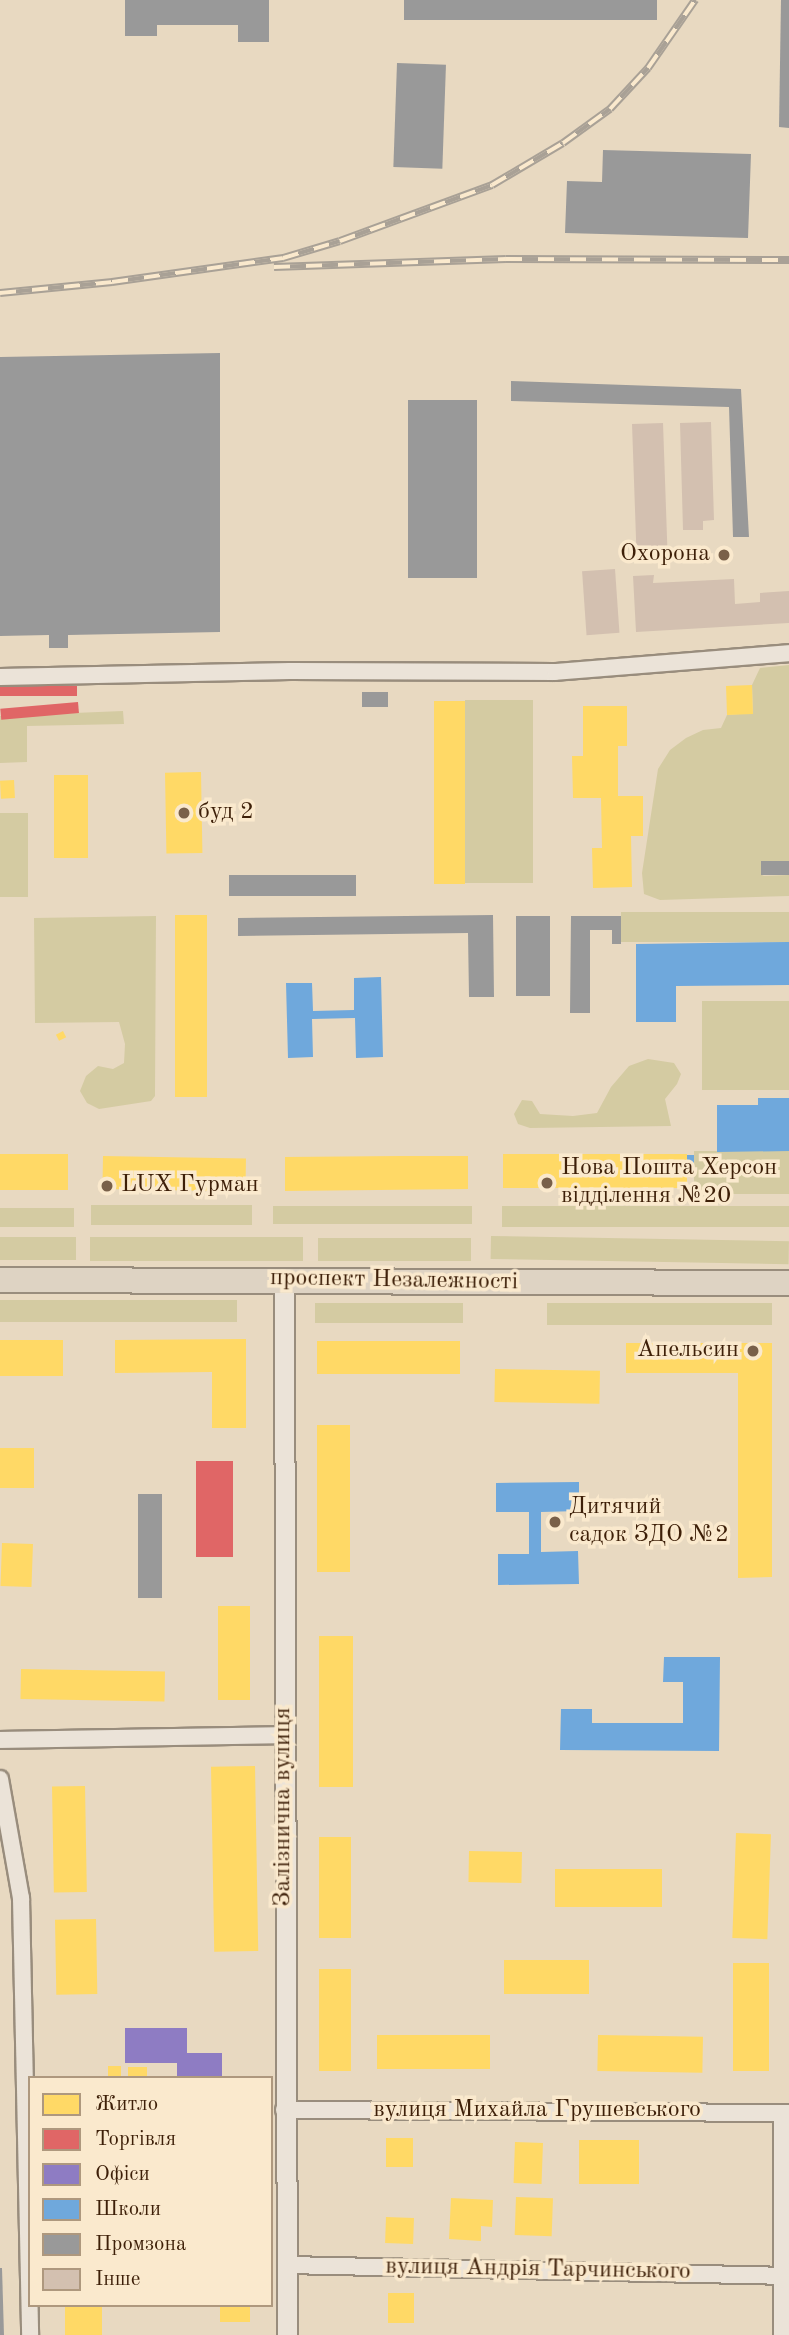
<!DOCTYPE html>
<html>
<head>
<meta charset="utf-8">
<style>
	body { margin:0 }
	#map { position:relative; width:789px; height:2335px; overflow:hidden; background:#e8d9c1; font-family:"Old Standard TT",serif }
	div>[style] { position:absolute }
	.green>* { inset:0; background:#d4cba2; transform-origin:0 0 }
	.homes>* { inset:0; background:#ffd966; transform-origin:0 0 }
	.shops>* { inset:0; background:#e06666; transform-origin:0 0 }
	.offices>* { inset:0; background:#8e7cc3 }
	.schools>* { inset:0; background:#6fa8dc; transform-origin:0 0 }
	.industry>* { inset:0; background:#999; transform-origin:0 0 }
	.building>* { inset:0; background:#d3c0b0; transform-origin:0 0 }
	.roads { filter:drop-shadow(2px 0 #998d7d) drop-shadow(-2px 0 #998d7d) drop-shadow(0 2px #998d7d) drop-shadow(0 -2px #998d7d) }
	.minor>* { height:16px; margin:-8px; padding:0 8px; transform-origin:8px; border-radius:8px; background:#ebe3d8 }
	.tertiary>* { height:19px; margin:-9.5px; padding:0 9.5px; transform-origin:9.5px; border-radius:9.5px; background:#ebe3d8 }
	.primary>* { height:24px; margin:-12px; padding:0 12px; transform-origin:12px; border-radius:12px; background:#ded3c3 }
	.rail>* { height:8px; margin-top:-4px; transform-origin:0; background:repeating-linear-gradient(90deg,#fae9cd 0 16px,#a9a196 0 32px); box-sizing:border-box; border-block:2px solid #a9a196 }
	.dots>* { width:19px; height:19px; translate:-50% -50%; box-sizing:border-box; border:4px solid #fae9cd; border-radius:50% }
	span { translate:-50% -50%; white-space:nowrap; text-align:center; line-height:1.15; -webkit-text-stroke:7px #fae9cd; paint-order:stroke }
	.poi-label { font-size:24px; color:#3d1f08 }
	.right { translate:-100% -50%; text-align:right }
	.left { translate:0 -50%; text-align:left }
	.street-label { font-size:24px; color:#3d1f08 }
	.legend { position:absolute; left:28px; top:2076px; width:245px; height:231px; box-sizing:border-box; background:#fae9cd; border:2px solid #ae987e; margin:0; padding:9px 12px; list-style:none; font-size:21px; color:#3d1f08 }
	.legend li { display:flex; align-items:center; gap:14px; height:35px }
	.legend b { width:35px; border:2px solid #ae987e }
</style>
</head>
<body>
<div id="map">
	<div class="green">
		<div style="clip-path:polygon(789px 665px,789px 861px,762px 876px,789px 875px,789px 896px,660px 900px,644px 894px,642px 873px,658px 769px,670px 750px,686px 738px,703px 730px,721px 728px,727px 715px,753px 713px,752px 685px,760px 668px)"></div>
		<div style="left:533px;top:700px;width:183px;height:68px;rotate:90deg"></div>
		<div style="clip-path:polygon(123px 711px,124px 724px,27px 726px,27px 762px,0 763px,0 716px)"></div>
		<div style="left:0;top:813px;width:28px;height:84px"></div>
		<div style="left:789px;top:912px;width:30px;height:168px;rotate:90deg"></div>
		<div style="clip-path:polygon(156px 916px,155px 1096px,151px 1101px,99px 1109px,87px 1103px,80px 1091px,86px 1076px,98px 1066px,113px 1069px,124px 1063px,125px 1044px,119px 1022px,35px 1023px,34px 918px)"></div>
		<div style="left:789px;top:1001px;width:89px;height:87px;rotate:90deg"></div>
		<div style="clip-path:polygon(648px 1059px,674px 1063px,681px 1074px,677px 1084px,665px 1099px,671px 1126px,530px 1128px,518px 1124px,514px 1114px,522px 1100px,532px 1101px,540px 1114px,573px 1116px,597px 1113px,611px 1087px,629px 1066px)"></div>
		<div style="left:789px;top:1151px;width:43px;height:95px;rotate:90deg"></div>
		<div style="left:91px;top:1205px;width:161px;height:20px"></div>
		<div style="left:273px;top:1206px;width:199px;height:18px"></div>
		<div style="left:502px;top:1206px;width:287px;height:21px"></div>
		<div style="left:0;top:1208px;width:74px;height:19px"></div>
		<div style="left:491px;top:1236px;width:298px;height:23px;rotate:1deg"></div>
		<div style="left:0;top:1237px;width:76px;height:23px"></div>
		<div style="left:90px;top:1237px;width:213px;height:24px"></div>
		<div style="left:318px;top:1238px;width:153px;height:23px"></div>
		<div style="left:237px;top:1300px;width:22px;height:237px;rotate:90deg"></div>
		<div style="left:315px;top:1303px;width:148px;height:20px"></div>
		<div style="left:772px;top:1303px;width:22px;height:225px;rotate:90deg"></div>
	</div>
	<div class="homes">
		<div style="left:752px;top:685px;width:29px;height:26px;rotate:88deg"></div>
		<div style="left:434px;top:701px;width:31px;height:183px"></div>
		<div style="clip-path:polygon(583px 706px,627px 706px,627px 746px,618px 746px,618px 796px,643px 796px,643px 836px,631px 836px,632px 887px,593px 888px,592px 848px,602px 848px,601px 798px,573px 798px,572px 756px,583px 756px)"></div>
		<div style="left:201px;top:772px;width:81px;height:36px;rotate:89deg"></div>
		<div style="left:54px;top:775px;width:34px;height:83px"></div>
		<div style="left:14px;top:780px;width:18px;height:14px;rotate:87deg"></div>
		<div style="left:175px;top:915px;width:32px;height:182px"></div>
		<div style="left:63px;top:1031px;width:7px;height:8px;rotate:63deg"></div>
		<div style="left:0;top:1154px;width:68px;height:36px"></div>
		<div style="left:503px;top:1154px;width:184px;height:34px"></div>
		<div style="left:103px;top:1156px;width:143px;height:33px;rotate:1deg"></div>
		<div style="clip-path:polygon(399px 1156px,468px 1156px,468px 1189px,285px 1191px,285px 1157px)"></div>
		<div style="clip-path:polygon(246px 1339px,246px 1428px,212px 1428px,212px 1372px,115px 1373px,115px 1340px)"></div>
		<div style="left:0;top:1340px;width:63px;height:36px"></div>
		<div style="left:317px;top:1341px;width:143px;height:33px"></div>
		<div style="clip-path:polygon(626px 1343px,772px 1343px,772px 1577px,738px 1578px,738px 1373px,626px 1373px)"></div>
		<div style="left:495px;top:1369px;width:105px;height:33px;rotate:1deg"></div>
		<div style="left:317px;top:1425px;width:33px;height:147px"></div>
		<div style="left:0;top:1448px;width:34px;height:40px"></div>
		<div style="left:2px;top:1543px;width:31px;height:43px;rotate:2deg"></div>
		<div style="left:218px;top:1606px;width:32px;height:94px"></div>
		<div style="left:319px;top:1636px;width:34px;height:151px"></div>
		<div style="left:21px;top:1669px;width:144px;height:30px;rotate:1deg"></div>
		<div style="left:255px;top:1766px;width:185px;height:44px;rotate:89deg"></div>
		<div style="left:85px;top:1786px;width:106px;height:33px;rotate:89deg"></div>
		<div style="left:736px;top:1833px;width:35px;height:105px;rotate:2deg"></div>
		<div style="left:319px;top:1837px;width:32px;height:101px"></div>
		<div style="left:469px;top:1851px;width:53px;height:31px;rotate:1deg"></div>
		<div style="left:555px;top:1869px;width:107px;height:38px"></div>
		<div style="left:96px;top:1919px;width:75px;height:41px;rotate:89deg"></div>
		<div style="left:589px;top:1960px;width:34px;height:85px;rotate:90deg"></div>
		<div style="left:733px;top:1963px;width:36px;height:108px"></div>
		<div style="left:319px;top:1969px;width:32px;height:102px"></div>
		<div style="left:490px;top:2035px;width:34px;height:113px;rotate:90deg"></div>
		<div style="left:598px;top:2035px;width:105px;height:36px;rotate:1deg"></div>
		<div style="left:108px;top:2066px;width:13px;height:12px"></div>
		<div style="left:128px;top:2067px;width:19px;height:11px"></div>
		<div style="left:413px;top:2138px;width:29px;height:27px;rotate:90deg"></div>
		<div style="left:579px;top:2140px;width:60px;height:44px"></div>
		<div style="left:515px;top:2142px;width:28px;height:41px;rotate:2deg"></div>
		<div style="left:516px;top:2197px;width:37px;height:38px;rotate:2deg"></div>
		<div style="clip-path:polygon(451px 2198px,493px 2200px,492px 2227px,481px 2226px,481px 2241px,449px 2239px)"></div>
		<div style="left:386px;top:2217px;width:28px;height:26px;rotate:2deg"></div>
		<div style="left:388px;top:2293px;width:26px;height:30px"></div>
		<div style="left:65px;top:2305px;width:37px;height:30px"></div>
		<div style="left:220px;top:2305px;width:30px;height:17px"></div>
	</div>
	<div class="shops">
		<div style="left:77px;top:686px;width:10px;height:77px;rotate:90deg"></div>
		<div style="left:78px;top:702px;width:11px;height:78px;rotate:85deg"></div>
		<div style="left:233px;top:1461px;width:96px;height:37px;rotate:90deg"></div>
	</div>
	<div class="offices">
		<div style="clip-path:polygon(125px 2028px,187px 2028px,187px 2053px,222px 2053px,222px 2078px,177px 2078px,177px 2063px,125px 2063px)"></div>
	</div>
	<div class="schools">
		<div style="clip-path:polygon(789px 942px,789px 985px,676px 986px,676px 1022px,636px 1022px,636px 944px)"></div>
		<div style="clip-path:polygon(381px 977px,383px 1057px,356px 1058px,355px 1018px,312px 1019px,313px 1057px,288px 1058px,286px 983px,312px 983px,313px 1011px,354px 1010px,354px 978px)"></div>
		<div style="clip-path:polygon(758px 1098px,789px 1098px,789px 1151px,717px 1152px,717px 1105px,758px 1105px)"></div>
		<div style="left:687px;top:1155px;width:7px;height:19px"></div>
		<div style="clip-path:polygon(579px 1482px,579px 1511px,541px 1512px,541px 1552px,578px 1551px,579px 1584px,498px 1585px,498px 1554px,529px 1554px,529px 1512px,496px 1512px,496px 1483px)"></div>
		<div style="clip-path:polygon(664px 1657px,720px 1657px,719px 1751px,560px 1750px,561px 1709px,592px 1709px,592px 1723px,683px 1723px,683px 1682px,663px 1682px)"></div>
	</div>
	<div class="industry">
		<div style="clip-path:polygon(125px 0,269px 0,269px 42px,238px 42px,238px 25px,157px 25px,157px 36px,125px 36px)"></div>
		<div style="left:404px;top:0;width:253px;height:20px"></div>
		<div style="clip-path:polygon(781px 0,789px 0,789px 128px,779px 127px)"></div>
		<div style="left:397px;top:63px;width:49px;height:104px;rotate:2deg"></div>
		<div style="clip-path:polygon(603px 150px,751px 154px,748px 238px,565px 233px,567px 181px,602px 182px)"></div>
		<div style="clip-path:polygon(220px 353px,220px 632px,68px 635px,68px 648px,49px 648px,49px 635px,0 636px,0 357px)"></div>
		<div style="clip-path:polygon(511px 381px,741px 389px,749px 537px,733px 537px,729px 407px,511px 401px)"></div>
		<div style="left:477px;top:400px;width:178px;height:69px;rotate:90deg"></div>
		<div style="left:388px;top:692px;width:15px;height:26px;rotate:90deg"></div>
		<div style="left:789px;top:861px;width:14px;height:28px;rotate:90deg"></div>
		<div style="left:229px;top:875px;width:127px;height:21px"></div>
		<div style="clip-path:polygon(493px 915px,494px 997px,469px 997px,468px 933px,238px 936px,238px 918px)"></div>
		<div style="left:516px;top:916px;width:34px;height:80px"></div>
		<div style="clip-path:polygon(571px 916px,621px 916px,621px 944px,612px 944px,612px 930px,590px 930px,590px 1013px,570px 1013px)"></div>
		<div style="left:138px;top:1494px;width:24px;height:104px"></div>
		<div style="clip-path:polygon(0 2268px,2px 2268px,4px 2335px,0 2335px)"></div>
	</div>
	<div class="building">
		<div style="clip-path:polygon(711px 422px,714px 520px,703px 521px,703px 530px,683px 530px,680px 423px)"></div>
		<div style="left:663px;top:423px;width:125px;height:31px;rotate:88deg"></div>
		<div style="clip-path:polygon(729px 551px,729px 558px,720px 558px,720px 552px)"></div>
		<div style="left:615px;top:569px;width:64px;height:33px;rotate:86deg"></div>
		<div style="clip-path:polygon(654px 575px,653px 583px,734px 579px,735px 604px,760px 602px,760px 593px,789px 591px,789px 623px,636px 632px,633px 576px)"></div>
	</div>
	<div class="roads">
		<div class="minor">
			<div style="left:0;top:677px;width:290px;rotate:-1.2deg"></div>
			<div style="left:290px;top:671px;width:265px;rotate:0.2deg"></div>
			<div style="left:555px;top:672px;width:235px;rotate:-4.6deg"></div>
			<div style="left:0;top:1740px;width:283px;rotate:-1deg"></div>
			<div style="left:0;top:1779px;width:121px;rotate:80deg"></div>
			<div style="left:21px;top:1898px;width:437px;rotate:88.8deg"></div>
			<div style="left:284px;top:2110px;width:505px;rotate:0.34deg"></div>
			<div style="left:286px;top:2265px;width:503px;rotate:1.25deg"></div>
			<div style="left:782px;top:2335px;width:222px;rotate:-90deg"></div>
		</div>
		<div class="tertiary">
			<div style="left:284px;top:1280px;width:1055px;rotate:89.84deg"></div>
		</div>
		<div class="primary">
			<div style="left:0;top:1280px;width:789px;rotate:0.22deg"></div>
		</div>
	</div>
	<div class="rail">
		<div style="left:274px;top:267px;width:232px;rotate:-2deg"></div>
		<div style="left:506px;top:259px;width:283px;rotate:0.2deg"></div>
		<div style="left:0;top:293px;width:113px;rotate:-5.6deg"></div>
		<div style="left:112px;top:282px;width:173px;rotate:-8deg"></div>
		<div style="left:283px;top:258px;width:59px;rotate:-16.6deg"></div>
		<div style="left:340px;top:241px;width:162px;rotate:-20.2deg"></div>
		<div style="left:492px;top:185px;width:82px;rotate:-30.6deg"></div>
		<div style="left:563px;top:143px;width:58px;rotate:-35.9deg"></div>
		<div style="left:610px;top:109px;width:56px;rotate:-47.2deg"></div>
		<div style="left:648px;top:68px;width:83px;rotate:-55.3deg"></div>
	</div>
	<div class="dots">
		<div style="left:724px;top:555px;background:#796049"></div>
		<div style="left:184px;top:813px;background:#796049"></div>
		<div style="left:547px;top:1183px;background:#796049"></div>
		<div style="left:107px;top:1186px;background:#796049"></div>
		<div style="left:753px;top:1351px;background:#796049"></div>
		<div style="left:555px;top:1522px;background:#796049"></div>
	</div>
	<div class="poi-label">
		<span class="right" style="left:710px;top:555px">Охорона</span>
		<span class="left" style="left:198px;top:813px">буд 2</span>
		<span class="left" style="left:561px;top:1183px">Нова Пошта Херсон<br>відділення №20</span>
		<span class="left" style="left:121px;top:1186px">LUX Гурман</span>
		<span class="right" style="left:739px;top:1351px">Апельсин</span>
		<span class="left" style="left:569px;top:1522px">Дитячий<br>садок ЗДО №2</span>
	</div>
	<div class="street-label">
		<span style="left:394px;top:1281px;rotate:1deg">проспект Незалежності</span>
		<span style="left:284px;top:1807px;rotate:-90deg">Залізнична вулиця</span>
		<span style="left:537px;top:2111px">вулиця Михайла Грушевського</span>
		<span style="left:538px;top:2270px;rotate:1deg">вулиця Андрія Тарчинського</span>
	</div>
	<ul class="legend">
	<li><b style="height:19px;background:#ffd966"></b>Житло</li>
	<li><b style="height:19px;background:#e06666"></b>Торгівля</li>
	<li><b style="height:19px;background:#8e7cc3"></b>Офіси</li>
	<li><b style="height:19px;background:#6fa8dc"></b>Школи</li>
	<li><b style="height:19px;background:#999"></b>Промзона</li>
	<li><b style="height:19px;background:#d3c0b0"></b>Інше</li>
	</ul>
</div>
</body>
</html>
